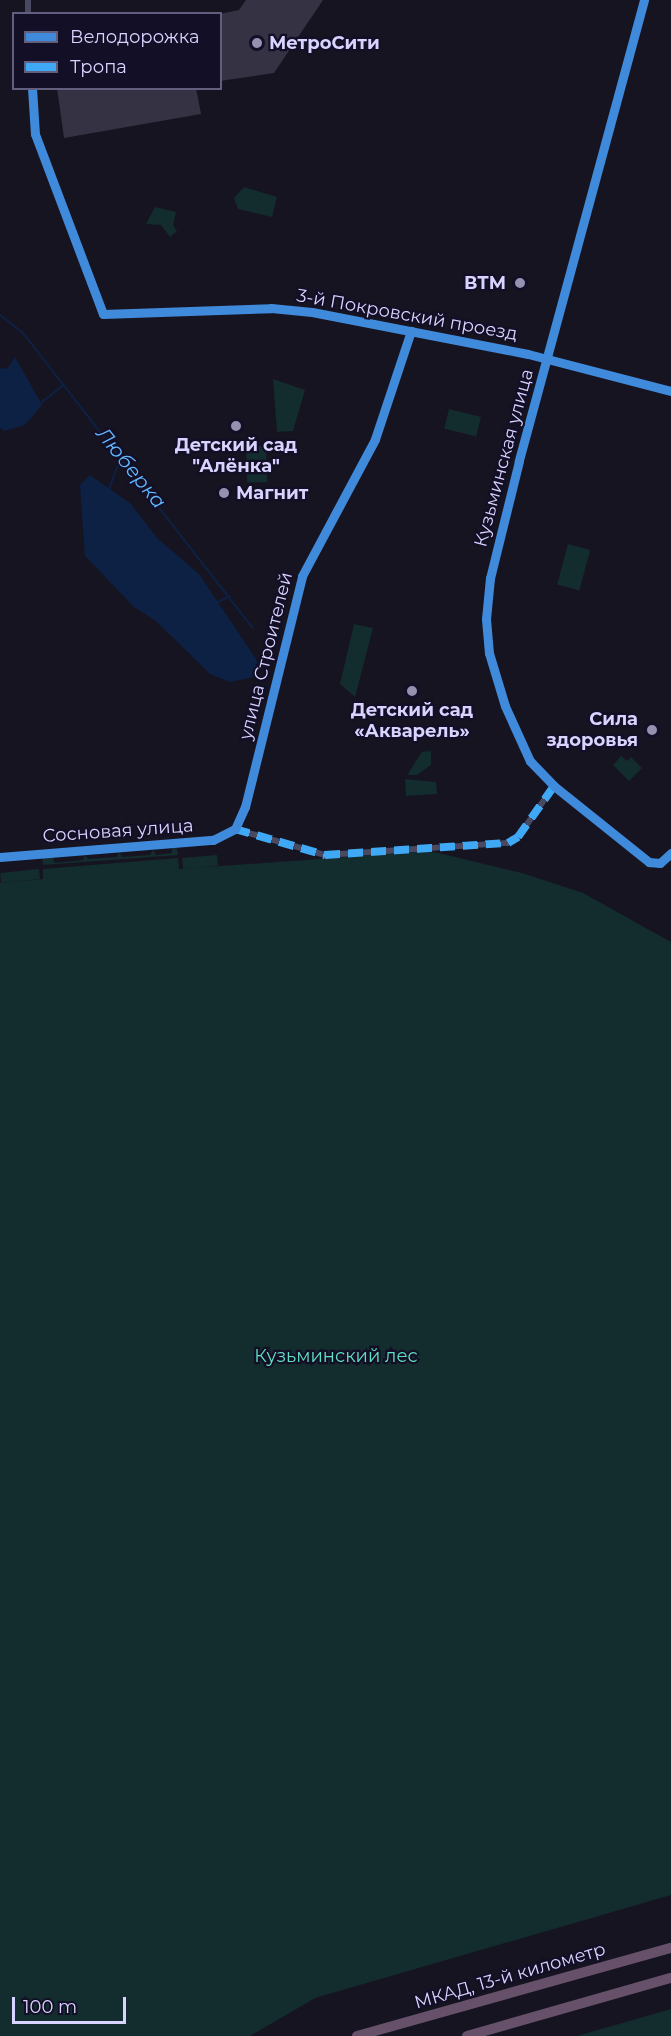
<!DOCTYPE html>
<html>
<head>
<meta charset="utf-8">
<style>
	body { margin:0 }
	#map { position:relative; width:671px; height:2036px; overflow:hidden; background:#161421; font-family:Montserrat,sans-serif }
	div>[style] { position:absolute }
	.green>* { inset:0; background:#132c2d; transform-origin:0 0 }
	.water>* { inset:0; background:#0d2144 }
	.stream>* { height:2px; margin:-1px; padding:0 1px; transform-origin:1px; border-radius:1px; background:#0d2144 }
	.building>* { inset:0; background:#343243 }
	.street>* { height:6px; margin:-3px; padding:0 3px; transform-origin:3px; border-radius:3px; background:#4a4962 }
	.highway>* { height:10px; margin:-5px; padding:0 5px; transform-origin:5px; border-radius:5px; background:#67516a }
	.quiet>* { height:8px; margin-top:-4px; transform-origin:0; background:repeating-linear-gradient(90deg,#3fa9f5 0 15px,transparent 0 23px) }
	.cycleway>* { height:9px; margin:-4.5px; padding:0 4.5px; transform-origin:4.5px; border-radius:4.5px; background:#408adc }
	.dots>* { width:16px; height:16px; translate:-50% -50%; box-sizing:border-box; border:3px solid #130f26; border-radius:50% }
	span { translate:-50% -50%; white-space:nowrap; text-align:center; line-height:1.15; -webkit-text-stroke:4.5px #130f26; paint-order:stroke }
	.poi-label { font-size:18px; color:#d9d4ff; font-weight:700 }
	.left { translate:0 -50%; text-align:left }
	.right { translate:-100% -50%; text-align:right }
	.street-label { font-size:18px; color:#d9d4ff }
	.park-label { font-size:18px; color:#5fe0c0 }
	.water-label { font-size:20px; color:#62b6ff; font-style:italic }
	.legend { position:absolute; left:12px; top:12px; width:210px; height:78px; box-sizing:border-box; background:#130f26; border:2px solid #625e7d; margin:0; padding:8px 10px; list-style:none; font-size:18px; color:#d9d4ff }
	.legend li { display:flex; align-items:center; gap:12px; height:30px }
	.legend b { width:30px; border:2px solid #625e7d }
	.scale { position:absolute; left:12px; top:1997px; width:114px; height:27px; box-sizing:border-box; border:3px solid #d9d4ff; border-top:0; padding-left:8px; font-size:18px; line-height:21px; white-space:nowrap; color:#d9d4ff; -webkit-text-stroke:4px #130f26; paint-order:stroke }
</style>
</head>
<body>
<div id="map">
	<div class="green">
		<div style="clip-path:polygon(244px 187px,277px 197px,272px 217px,238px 209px,234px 198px)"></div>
		<div style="clip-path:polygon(155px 207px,176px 212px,173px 225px,177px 231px,170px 237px,161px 225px,146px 224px)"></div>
		<div style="clip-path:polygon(273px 379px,305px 390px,293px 431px,277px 432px)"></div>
		<div style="left:449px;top:409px;width:33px;height:20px;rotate:14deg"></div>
		<div style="left:266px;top:446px;width:36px;height:20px;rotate:88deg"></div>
		<div style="left:568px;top:544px;width:23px;height:42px;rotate:15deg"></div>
		<div style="clip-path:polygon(354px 624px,373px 628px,355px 697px,340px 684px)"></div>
		<div style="clip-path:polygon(431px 751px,431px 765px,417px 775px,407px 775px,422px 752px)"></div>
		<div style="clip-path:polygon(621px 756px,627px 761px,631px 757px,642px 768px,629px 781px,613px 765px)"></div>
		<div style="clip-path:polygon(405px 779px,436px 782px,437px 794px,406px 796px)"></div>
		<div style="clip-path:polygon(172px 846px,177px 846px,178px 855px,43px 865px,42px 856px,53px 856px,54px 863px,83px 860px,85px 855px,88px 859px,117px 857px,119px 852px,122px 857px,150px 855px,153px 850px,156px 855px,172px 853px)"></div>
		<div style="clip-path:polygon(430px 851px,522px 873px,583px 893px,671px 942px,671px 1895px,315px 1998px,250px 2036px,0 2036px,0 883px,43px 879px,43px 869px,178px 858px,179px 869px,110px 874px)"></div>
		<div style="left:217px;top:855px;width:11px;height:35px;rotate:85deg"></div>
		<div style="left:39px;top:869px;width:10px;height:39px;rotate:84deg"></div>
		<div style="clip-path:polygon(671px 2009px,671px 2036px,577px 2036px)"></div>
	</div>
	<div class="water">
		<div style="clip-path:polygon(15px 357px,42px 405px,25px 425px,4px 431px,0 428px,0 368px,7px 369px)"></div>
		<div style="clip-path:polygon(90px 475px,131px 504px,157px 538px,199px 574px,256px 659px,259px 669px,254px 677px,230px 682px,210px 674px,156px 621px,134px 607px,85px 556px,80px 485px)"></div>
	</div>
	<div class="stream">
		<div style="left:0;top:315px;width:29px;rotate:38deg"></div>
		<div style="left:23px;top:333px;width:374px;rotate:52.1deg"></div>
		<div style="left:41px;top:403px;width:28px;rotate:-39deg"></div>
		<div style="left:109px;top:489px;width:33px;rotate:-70deg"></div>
		<div style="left:218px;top:602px;width:13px;rotate:-27deg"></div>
	</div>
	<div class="building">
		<div style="clip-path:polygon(246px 0,323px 0,274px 73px,220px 81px,220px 14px,239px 10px)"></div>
		<div style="clip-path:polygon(57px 88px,196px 88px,201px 114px,64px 138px)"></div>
	</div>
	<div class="street">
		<div style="left:28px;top:0;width:14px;rotate:90deg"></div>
		<div style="left:644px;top:0;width:478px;rotate:105.2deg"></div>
		<div style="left:519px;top:461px;width:121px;rotate:103.9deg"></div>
		<div style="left:490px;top:578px;width:41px;rotate:95.6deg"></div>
		<div style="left:486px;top:619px;width:34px;rotate:85deg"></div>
		<div style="left:489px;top:653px;width:55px;rotate:73.2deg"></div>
		<div style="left:505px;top:706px;width:60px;rotate:65.6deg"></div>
		<div style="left:530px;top:761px;width:35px;rotate:46deg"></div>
		<div style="left:554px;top:786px;width:122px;rotate:38.7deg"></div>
		<div style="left:649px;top:862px;width:11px;rotate:5deg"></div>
		<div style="left:660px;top:863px;width:15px;rotate:-42deg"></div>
		<div style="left:32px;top:88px;width:46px;rotate:86.3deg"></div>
		<div style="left:35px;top:134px;width:192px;rotate:69.3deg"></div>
		<div style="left:103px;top:314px;width:168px;rotate:-2deg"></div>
		<div style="left:271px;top:308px;width:41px;rotate:5.6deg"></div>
		<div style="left:312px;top:312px;width:220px;rotate:11deg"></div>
		<div style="left:528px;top:354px;width:148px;rotate:14.5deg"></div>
		<div style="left:235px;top:829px;width:94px;rotate:16.1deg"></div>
		<div style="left:325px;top:855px;width:183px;rotate:-3.8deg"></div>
		<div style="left:508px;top:843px;width:12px;rotate:-31deg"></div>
		<div style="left:518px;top:837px;width:62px;rotate:-54.8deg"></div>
		<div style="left:0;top:857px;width:214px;rotate:-4.6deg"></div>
		<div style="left:213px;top:840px;width:25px;rotate:-27deg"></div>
		<div style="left:235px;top:829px;width:24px;rotate:-66deg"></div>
		<div style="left:245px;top:807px;width:238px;rotate:-76.1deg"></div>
		<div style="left:302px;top:576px;width:155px;rotate:-61.9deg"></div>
		<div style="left:375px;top:439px;width:114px;rotate:-71.6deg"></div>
	</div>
	<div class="highway">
		<div style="left:357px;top:2036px;width:326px;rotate:-15.7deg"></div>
		<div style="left:467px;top:2036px;width:212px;rotate:-15.9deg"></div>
	</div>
	<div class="quiet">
		<div style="left:235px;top:829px;width:94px;rotate:16.1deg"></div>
		<div style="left:325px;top:855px;width:183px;rotate:-3.8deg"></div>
		<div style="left:508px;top:843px;width:12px;rotate:-31deg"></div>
		<div style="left:518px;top:837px;width:62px;rotate:-54.8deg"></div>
	</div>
	<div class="cycleway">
		<div style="left:644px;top:0;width:478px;rotate:105.2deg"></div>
		<div style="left:519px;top:461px;width:121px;rotate:103.9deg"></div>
		<div style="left:490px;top:578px;width:41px;rotate:95.6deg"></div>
		<div style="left:486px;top:619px;width:34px;rotate:85deg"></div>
		<div style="left:489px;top:653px;width:55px;rotate:73.2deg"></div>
		<div style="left:505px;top:706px;width:60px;rotate:65.6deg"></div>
		<div style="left:530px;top:761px;width:35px;rotate:46deg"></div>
		<div style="left:554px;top:786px;width:122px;rotate:38.7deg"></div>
		<div style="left:649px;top:862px;width:11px;rotate:5deg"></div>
		<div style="left:660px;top:863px;width:15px;rotate:-42deg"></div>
		<div style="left:32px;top:88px;width:46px;rotate:86.3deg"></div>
		<div style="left:35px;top:134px;width:192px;rotate:69.3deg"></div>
		<div style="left:103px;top:314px;width:168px;rotate:-2deg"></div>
		<div style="left:271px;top:308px;width:41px;rotate:5.6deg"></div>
		<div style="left:312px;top:312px;width:220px;rotate:11deg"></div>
		<div style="left:528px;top:354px;width:148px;rotate:14.5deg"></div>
		<div style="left:0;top:857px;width:214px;rotate:-4.6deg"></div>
		<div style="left:213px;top:840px;width:25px;rotate:-27deg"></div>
		<div style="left:235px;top:829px;width:24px;rotate:-66deg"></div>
		<div style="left:245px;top:807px;width:238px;rotate:-76.1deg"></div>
		<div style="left:302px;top:576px;width:155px;rotate:-61.9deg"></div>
		<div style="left:375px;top:439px;width:114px;rotate:-71.6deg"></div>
	</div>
	<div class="dots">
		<div style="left:257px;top:43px;background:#9591b1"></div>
		<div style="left:520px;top:283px;background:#9591b1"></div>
		<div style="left:236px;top:426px;background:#9591b1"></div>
		<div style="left:224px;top:493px;background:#9591b1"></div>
		<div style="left:412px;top:691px;background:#9591b1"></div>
		<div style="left:652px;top:730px;background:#9591b1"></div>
	</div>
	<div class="poi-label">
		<span class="left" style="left:269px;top:43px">МетроСити</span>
		<span class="right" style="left:506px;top:283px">ВТМ</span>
		<span style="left:236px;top:456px">Детский сад<br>"Алёнка"</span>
		<span class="left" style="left:236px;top:493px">Магнит</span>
		<span style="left:412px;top:721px">Детский сад<br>«Акварель»</span>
		<span class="right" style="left:638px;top:730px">Сила<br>здоровья</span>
	</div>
	<div class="street-label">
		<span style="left:407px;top:315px;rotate:10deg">3-й Покровский проезд</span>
		<span style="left:504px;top:458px;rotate:-75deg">Кузьминская улица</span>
		<span style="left:266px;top:656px;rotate:-76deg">улица Строителей</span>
		<span style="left:118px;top:831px;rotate:-4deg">Сосновая улица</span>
		<span style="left:510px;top:1976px;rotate:-16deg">МКАД, 13-й километр</span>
	</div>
	<div class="park-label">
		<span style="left:336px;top:1356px">Кузьминский лес</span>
	</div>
	<div class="water-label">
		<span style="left:131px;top:468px;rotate:51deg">Люберка</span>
	</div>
	<ul class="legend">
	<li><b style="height:8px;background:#408adc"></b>Велодорожка</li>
	<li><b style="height:8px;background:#3fa9f5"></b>Тропа</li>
	</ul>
	<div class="scale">100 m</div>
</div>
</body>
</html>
